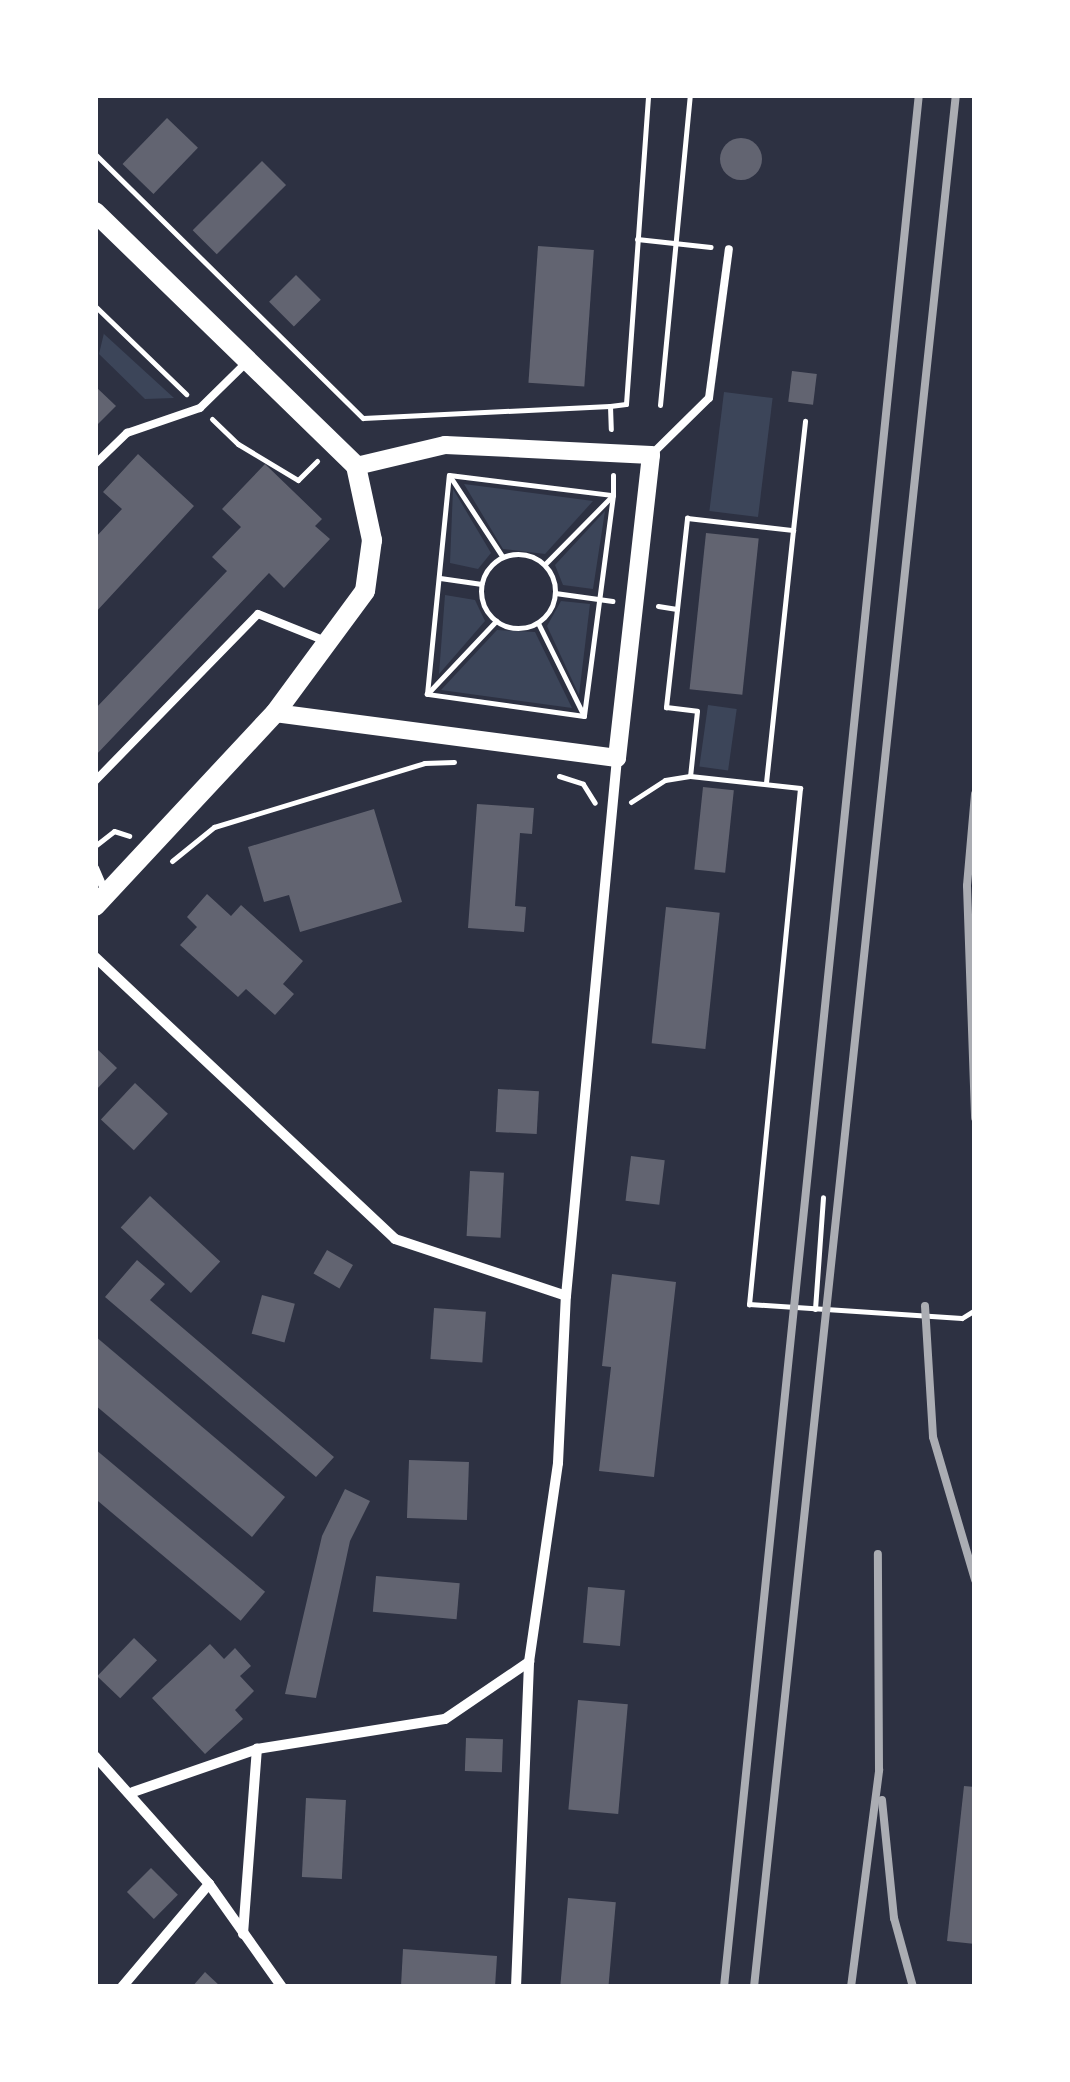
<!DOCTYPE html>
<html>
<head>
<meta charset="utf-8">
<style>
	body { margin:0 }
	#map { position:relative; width:1070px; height:2082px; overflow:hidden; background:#2d3142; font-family:"DM Sans",sans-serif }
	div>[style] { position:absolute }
	.green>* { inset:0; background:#3c4559; transform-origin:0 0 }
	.building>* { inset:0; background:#626471; transform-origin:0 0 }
	.round { border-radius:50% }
	.path>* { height:5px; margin:-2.5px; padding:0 2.5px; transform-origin:2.5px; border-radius:2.5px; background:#fff }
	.path>.ring { margin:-2.5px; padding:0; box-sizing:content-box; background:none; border:5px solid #fff; border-radius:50% }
	.service>* { height:8px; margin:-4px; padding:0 4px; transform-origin:4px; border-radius:4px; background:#fff }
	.minor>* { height:10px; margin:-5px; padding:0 5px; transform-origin:5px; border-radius:5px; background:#fff }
	.tertiary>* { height:18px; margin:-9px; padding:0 9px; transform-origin:9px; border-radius:9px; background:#fff }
	.secondary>* { height:20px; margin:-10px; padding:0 10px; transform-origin:10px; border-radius:10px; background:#fff }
	.rail>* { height:8px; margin:-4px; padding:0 4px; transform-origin:4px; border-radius:4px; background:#abadb3 }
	span { translate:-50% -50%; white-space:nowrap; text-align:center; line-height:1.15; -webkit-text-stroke:8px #fff; paint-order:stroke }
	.frame { position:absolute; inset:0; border:98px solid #fff; pointer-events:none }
</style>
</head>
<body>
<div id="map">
	<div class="green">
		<div style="clip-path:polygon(104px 333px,104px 334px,174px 398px,145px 399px,99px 354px)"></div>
		<div style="left:724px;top:392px;width:49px;height:120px;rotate:7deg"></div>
		<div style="clip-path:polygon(464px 484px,593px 501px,545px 554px,503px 549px)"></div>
		<div style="clip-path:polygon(453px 489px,491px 553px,478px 569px,450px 563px)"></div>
		<div style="clip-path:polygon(605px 511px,593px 589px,563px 585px,555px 565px)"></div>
		<div style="clip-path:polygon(445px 595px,475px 600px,485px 621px,439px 674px)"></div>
		<div style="clip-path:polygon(561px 601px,590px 604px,579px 695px,547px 626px)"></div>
		<div style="clip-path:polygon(497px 630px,535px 632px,572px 708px,441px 690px)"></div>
		<div style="left:708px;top:705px;width:29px;height:62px;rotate:8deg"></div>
	</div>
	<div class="building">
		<div style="left:167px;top:118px;width:43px;height:64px;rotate:44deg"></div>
		<div class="round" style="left:720px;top:138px;width:42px;height:42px"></div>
		<div style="left:262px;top:161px;width:34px;height:98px;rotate:45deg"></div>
		<div style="left:538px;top:246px;width:56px;height:137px;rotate:4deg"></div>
		<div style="left:296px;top:275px;width:35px;height:38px;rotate:45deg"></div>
		<div style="left:792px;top:371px;width:25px;height:31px;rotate:7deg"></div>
		<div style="clip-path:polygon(95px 386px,116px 406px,95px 427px)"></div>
		<div style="clip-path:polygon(138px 454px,194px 506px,95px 613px,95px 538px,122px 509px,103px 492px)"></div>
		<div style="clip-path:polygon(265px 464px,322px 519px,315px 526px,330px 539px,284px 588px,269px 573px,95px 756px,95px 709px,227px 571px,212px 557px,241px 527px,222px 509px)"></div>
		<div style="left:706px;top:533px;width:53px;height:157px;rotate:6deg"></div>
		<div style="left:703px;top:787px;width:31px;height:83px;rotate:6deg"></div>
		<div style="clip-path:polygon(477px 804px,534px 808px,532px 834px,520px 833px,515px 906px,526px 907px,524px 932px,468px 928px)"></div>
		<div style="clip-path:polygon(374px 809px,402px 902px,300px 932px,289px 895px,264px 902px,248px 847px)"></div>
		<div style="clip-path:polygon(207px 894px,231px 916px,241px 905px,303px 961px,283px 984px,294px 994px,275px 1015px,246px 989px,238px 997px,180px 945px,197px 927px,187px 917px)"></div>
		<div style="left:666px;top:907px;width:54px;height:137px;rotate:6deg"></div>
		<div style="clip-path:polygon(95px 1047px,117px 1068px,95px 1091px)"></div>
		<div style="left:135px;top:1083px;width:45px;height:50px;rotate:43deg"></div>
		<div style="left:498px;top:1089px;width:41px;height:43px;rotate:3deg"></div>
		<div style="left:631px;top:1156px;width:34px;height:45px;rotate:7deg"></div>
		<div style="left:470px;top:1171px;width:34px;height:65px;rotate:3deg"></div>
		<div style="left:150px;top:1196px;width:96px;height:43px;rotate:43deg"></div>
		<div style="left:327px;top:1250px;width:30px;height:27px;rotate:30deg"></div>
		<div style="clip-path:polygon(137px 1260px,165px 1284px,150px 1300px,334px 1457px,316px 1477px,105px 1297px)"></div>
		<div style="clip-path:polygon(612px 1274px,676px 1282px,654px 1477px,599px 1471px,611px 1367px,602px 1366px)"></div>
		<div style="left:262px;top:1295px;width:34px;height:40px;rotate:15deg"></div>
		<div style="left:434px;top:1308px;width:52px;height:51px;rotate:4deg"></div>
		<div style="clip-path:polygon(95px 1336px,285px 1497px,252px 1537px,95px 1405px)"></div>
		<div style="left:95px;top:1449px;width:222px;height:38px;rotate:40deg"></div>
		<div style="left:409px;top:1460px;width:60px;height:58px;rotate:2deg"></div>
		<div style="clip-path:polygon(345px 1489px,370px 1501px,350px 1541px,316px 1698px,285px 1694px,322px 1536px)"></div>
		<div style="left:376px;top:1576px;width:84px;height:36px;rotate:5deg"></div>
		<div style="left:588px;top:1587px;width:37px;height:56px;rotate:5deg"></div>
		<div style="left:134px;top:1638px;width:32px;height:53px;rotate:44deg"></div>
		<div style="clip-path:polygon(210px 1644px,224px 1659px,235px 1648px,251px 1666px,240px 1676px,254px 1691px,235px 1710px,243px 1719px,205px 1754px,152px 1698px)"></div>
		<div style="left:578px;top:1700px;width:50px;height:110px;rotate:5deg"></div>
		<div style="left:466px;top:1738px;width:37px;height:33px;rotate:2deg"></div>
		<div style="clip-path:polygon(964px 1786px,975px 1787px,975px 1944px,947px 1941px)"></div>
		<div style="left:306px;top:1798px;width:40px;height:79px;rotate:3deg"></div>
		<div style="left:151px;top:1868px;width:38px;height:34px;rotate:45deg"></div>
		<div style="left:568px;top:1898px;width:48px;height:89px;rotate:5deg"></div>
		<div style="clip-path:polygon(403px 1949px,497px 1956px,495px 1987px,401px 1986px)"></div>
		<div style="clip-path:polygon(205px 1972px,221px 1987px,192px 1987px)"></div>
	</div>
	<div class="path">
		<div style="left:95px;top:154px;width:376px;rotate:44.6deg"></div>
		<div style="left:363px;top:418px;width:247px;rotate:-2.8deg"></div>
		<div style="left:610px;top:406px;width:23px;rotate:88deg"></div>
		<div style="left:637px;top:239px;width:74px;rotate:6.2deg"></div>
		<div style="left:95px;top:306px;width:127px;rotate:44deg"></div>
		<div style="left:660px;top:405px;width:311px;rotate:-84.5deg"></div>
		<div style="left:610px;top:406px;width:16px;rotate:-7deg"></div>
		<div style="left:626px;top:404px;width:310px;rotate:-85.9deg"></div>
		<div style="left:212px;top:419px;width:36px;rotate:44deg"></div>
		<div style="left:238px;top:444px;width:70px;rotate:31deg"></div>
		<div style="left:298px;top:480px;width:27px;rotate:-45deg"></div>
		<div style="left:613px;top:475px;width:20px;rotate:90deg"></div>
		<div style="left:613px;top:495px;width:223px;rotate:97.5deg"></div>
		<div style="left:584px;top:716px;width:159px;rotate:-172deg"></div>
		<div style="left:427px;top:694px;width:220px;rotate:-84.3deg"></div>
		<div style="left:449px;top:475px;width:165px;rotate:7deg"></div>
		<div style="left:451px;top:478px;width:93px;rotate:56.8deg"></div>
		<div style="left:793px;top:530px;width:110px;rotate:-83.7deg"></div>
		<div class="ring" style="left:481px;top:554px;width:69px;height:69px"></div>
		<div style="left:545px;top:564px;width:94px;rotate:-45.4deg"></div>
		<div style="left:440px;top:578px;width:42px;rotate:8.1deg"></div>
		<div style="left:555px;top:593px;width:58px;rotate:8deg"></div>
		<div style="left:658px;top:606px;width:19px;rotate:9deg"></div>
		<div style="left:677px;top:609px;width:99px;rotate:96.4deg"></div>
		<div style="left:666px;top:707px;width:31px;rotate:7deg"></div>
		<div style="left:697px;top:711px;width:65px;rotate:96.1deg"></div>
		<div style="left:690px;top:776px;width:111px;rotate:6.2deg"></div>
		<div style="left:800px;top:788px;width:519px;rotate:95.64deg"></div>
		<div style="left:749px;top:1304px;width:213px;rotate:3.8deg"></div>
		<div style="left:962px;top:1318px;width:15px;rotate:-32deg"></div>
		<div style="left:677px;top:609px;width:92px;rotate:-83.7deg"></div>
		<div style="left:687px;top:518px;width:107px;rotate:6.5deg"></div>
		<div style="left:793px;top:530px;width:254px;rotate:96.1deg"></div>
		<div style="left:538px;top:623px;width:102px;rotate:63.7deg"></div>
		<div style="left:429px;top:692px;width:98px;rotate:-46.7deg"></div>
		<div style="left:559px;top:776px;width:25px;rotate:18deg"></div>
		<div style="left:583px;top:784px;width:22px;rotate:58deg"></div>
		<div style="left:631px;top:802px;width:40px;rotate:-32.9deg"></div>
		<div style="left:665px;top:780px;width:25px;rotate:-9deg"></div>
		<div style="left:95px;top:846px;width:24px;rotate:-38deg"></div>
		<div style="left:114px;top:831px;width:16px;rotate:18deg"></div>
		<div style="left:172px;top:861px;width:54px;rotate:-39deg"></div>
		<div style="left:214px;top:827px;width:220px;rotate:-16.9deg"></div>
		<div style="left:424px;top:763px;width:30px;rotate:-2deg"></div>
		<div style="left:815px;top:1309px;width:112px;rotate:-85.9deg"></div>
	</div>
	<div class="service">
		<div style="left:651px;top:455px;width:81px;rotate:-44.5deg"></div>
		<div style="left:709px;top:398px;width:150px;rotate:-82.4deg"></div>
		<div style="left:95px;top:464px;width:45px;rotate:-44.1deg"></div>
		<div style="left:127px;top:433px;width:77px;rotate:-18.9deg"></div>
		<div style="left:200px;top:408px;width:63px;rotate:-44.4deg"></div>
		<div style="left:95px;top:781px;width:233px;rotate:-45.7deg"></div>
		<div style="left:258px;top:614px;width:70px;rotate:21.8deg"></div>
		<div style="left:95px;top:868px;width:26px;rotate:67deg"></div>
	</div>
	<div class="minor">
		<div style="left:95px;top:957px;width:412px;rotate:43.2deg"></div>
		<div style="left:395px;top:1239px;width:180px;rotate:18.4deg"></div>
		<div style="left:95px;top:1756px;width:171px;rotate:48.3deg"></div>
		<div style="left:209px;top:1884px;width:126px;rotate:54.7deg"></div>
		<div style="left:133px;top:1792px;width:131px;rotate:-19.1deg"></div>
		<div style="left:257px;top:1749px;width:190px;rotate:-9.1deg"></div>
		<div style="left:445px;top:1719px;width:102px;rotate:-34.2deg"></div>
		<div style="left:529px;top:1662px;width:201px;rotate:-81.7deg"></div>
		<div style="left:558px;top:1463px;width:167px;rotate:-87.3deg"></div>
		<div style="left:566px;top:1296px;width:540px;rotate:-84.58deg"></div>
		<div style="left:243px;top:1934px;width:186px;rotate:-85.7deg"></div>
		<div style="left:122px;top:1987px;width:135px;rotate:-49.8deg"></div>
		<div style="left:516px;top:1987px;width:325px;rotate:-87.7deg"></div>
	</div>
	<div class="tertiary">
		<div style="left:275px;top:713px;width:345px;rotate:7.5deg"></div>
		<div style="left:617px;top:758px;width:305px;rotate:-83.6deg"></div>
		<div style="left:651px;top:455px;width:206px;rotate:-177.2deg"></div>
		<div style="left:445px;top:445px;width:91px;rotate:166.7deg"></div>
	</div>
	<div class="secondary">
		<div style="left:95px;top:212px;width:364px;rotate:44.2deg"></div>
		<div style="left:356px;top:466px;width:76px;rotate:77.8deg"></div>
		<div style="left:372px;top:540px;width:51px;rotate:97.8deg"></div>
		<div style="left:365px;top:591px;width:152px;rotate:126.4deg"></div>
		<div style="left:275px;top:713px;width:264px;rotate:133deg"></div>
	</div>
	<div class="rail">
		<div style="left:975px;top:794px;width:92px;rotate:95deg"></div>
		<div style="left:967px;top:886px;width:232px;rotate:88deg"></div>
		<div style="left:925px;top:1306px;width:131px;rotate:86.5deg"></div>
		<div style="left:933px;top:1437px;width:149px;rotate:73.6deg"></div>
		<div style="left:882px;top:1800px;width:119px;rotate:84.2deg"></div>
		<div style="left:894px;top:1918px;width:72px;rotate:74.6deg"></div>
		<div style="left:724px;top:1987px;width:1902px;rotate:-84.12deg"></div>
		<div style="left:754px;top:1987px;width:1903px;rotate:-83.91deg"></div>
		<div style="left:851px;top:1987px;width:219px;rotate:-82.6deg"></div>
		<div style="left:879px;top:1770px;width:216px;rotate:-90.3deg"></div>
	</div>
	<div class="frame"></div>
</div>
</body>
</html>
